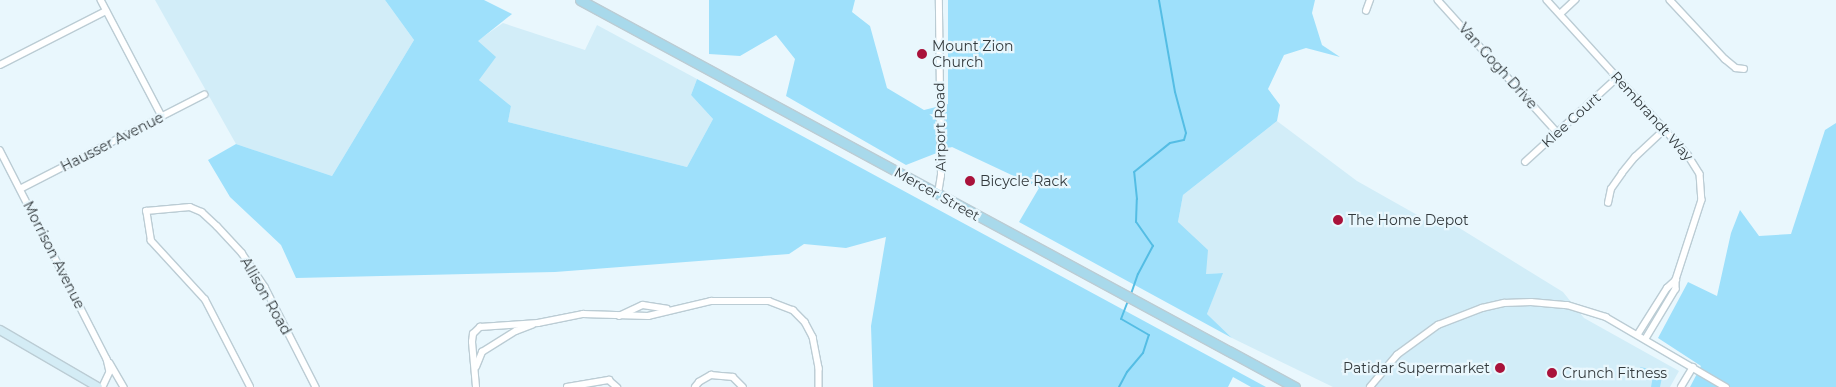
<!DOCTYPE html>
<html>
<head>
<meta charset="utf-8">
<style>
	body { margin:0 }
	#map { position:relative; width:1836px; height:387px; overflow:hidden; background:#e9f7fd; font-family:Montserrat,sans-serif }
	div>[style] { position:absolute }
	.built>* { inset:0; background:#d2edf8 }
	.green>* { inset:0; background:#9ee0fb }
	.stream>* { height:2px; margin:-1px; padding:0 1px; transform-origin:1px; border-radius:1px; background:#54bde4 }
	.roads { filter:drop-shadow(1px 0 #bbccd4) drop-shadow(-1px 0 #bbccd4) drop-shadow(0 1px #bbccd4) drop-shadow(0 -1px #bbccd4) }
	.street>* { height:5.5px; margin:-2.75px; padding:0 2.75px; transform-origin:2.75px; border-radius:2.75px; background:#fff }
	.secondary>* { height:8px; margin:-4px; padding:0 4px; transform-origin:4px; border-radius:4px; background:#d4ecf5 }
	.primary>* { height:9px; margin:-4.5px; padding:0 4.5px; transform-origin:4.5px; border-radius:4.5px; background:#a8d9eb }
	.dots>* { width:14px; height:14px; translate:-50% -50%; box-sizing:border-box; border:2px solid #e9f7fd; border-radius:50% }
	span { translate:-50% -50%; white-space:nowrap; text-align:center; line-height:1.15; -webkit-text-stroke:4.5px #e9f7fd; paint-order:stroke }
	.poi-label { font-size:14px; color:#333a3d }
	.left { translate:0 -50%; text-align:left }
	.right { translate:-100% -50%; text-align:right }
	.street-label { font-size:14px; color:#333a3d }
</style>
</head>
<body>
<div id="map">
	<div class="built">
		<div style="clip-path:polygon(155px 0,385px 0,414px 40px,332px 176px,236px 144px)"></div>
		<div style="clip-path:polygon(503px 23px,585px 50px,597px 25px,697px 79px,691px 95px,713px 119px,687px 167px,508px 122px,511px 106px,479px 80px,477px 41px)"></div>
		<div style="clip-path:polygon(1277px 121px,1357px 181px,1435px 225px,1448px 221px,1563px 292px,1584px 318px,1679px 371px,1670px 387px,1333px 387px,1232px 338px,1207px 314px,1222px 273px,1206px 274px,1178px 222px,1183px 195px)"></div>
	</div>
	<div class="green">
		<div style="clip-path:polygon(385px 0,484px 0,512px 14px,478px 41px,496px 57px,479px 80px,511px 106px,508px 122px,687px 167px,713px 119px,691px 95px,697px 79px,1266px 387px,1251px 387px,1233px 377px,1228px 387px,873px 387px,871px 326px,886px 237px,846px 248px,804px 244px,789px 254px,555px 272px,296px 278px,281px 245px,230px 197px,208px 160px,236px 144px,332px 176px,414px 40px)"></div>
		<div style="clip-path:polygon(709px 0,855px 0,852px 12px,870px 26px,887px 88px,924px 110px,948px 104px,948px 0,1315px 0,1312px 13px,1322px 45px,1340px 57px,1306px 48px,1284px 55px,1268px 89px,1280px 105px,1277px 121px,1183px 195px,1178px 222px,1208px 250px,1206px 274px,1223px 273px,1207px 314px,1232px 338px,1019px 222px,1039px 188px,952px 147px,906px 165px,786px 96px,795px 59px,776px 35px,740px 56px,709px 54px)"></div>
		<div style="clip-path:polygon(1836px 123px,1836px 387px,1690px 387px,1701px 366px,1658px 338px,1688px 282px,1717px 296px,1731px 233px,1740px 210px,1759px 236px,1791px 234px,1825px 130px)"></div>
		<div style="clip-path:polygon(1640px 367px,1663px 372px,1660px 387px,1651px 387px,1653px 376px,1639px 372px)"></div>
	</div>
	<div class="stream">
		<div style="left:1131px;top:294px;width:21px;rotate:-71deg"></div>
		<div style="left:1138px;top:274px;width:32px;rotate:-62deg"></div>
		<div style="left:1153px;top:246px;width:29px;rotate:-125deg"></div>
		<div style="left:1136px;top:222px;width:23px;rotate:-88deg"></div>
		<div style="left:1137px;top:199px;width:27px;rotate:-96deg"></div>
		<div style="left:1134px;top:172px;width:46px;rotate:-38.9deg"></div>
		<div style="left:1170px;top:143px;width:14px;rotate:-12deg"></div>
		<div style="left:1184px;top:140px;width:7px;rotate:-74deg"></div>
		<div style="left:1186px;top:133px;width:42px;rotate:-105deg"></div>
		<div style="left:1175px;top:92px;width:93px;rotate:-99.9deg"></div>
		<div style="left:1119px;top:387px;width:17px;rotate:-62deg"></div>
		<div style="left:1127px;top:372px;width:25px;rotate:-50deg"></div>
		<div style="left:1143px;top:353px;width:19px;rotate:-72deg"></div>
		<div style="left:1149px;top:335px;width:32px;rotate:-150deg"></div>
		<div style="left:1121px;top:319px;width:19px;rotate:-69deg"></div>
	</div>
	<div class="roads">
		<div class="street">
			<div style="left:101px;top:0;width:131px;rotate:62.3deg"></div>
			<div style="left:1438px;top:0;width:178px;rotate:48deg"></div>
			<div style="left:1547px;top:0;width:210px;rotate:47.7deg"></div>
			<div style="left:1688px;top:155px;width:22px;rotate:58deg"></div>
			<div style="left:1700px;top:174px;width:26px;rotate:86deg"></div>
			<div style="left:1702px;top:200px;width:84px;rotate:108deg"></div>
			<div style="left:1676px;top:280px;width:9px;rotate:90deg"></div>
			<div style="left:1676px;top:289px;width:58px;rotate:121deg"></div>
			<div style="left:1670px;top:0;width:81px;rotate:47deg"></div>
			<div style="left:1725px;top:59px;width:14px;rotate:39deg"></div>
			<div style="left:1736px;top:68px;width:8px;rotate:7deg"></div>
			<div style="left:1366px;top:11px;width:12px;rotate:-70deg"></div>
			<div style="left:1560px;top:14px;width:21px;rotate:-43deg"></div>
			<div style="left:0;top:65px;width:119px;rotate:-27deg"></div>
			<div style="left:0;top:150px;width:235px;rotate:62.9deg"></div>
			<div style="left:107px;top:359px;width:13px;rotate:77deg"></div>
			<div style="left:110px;top:372px;width:17px;rotate:115deg"></div>
			<div style="left:1525px;top:162px;width:125px;rotate:-42.4deg"></div>
			<div style="left:20px;top:189px;width:207px;rotate:-27.1deg"></div>
			<div style="left:938px;top:194px;width:18px;rotate:-81deg"></div>
			<div style="left:941px;top:176px;width:176px;rotate:-90.7deg"></div>
			<div style="left:1608px;top:203px;width:14px;rotate:-78deg"></div>
			<div style="left:1611px;top:189px;width:19px;rotate:-55deg"></div>
			<div style="left:1622px;top:173px;width:21px;rotate:-51deg"></div>
			<div style="left:1635px;top:157px;width:41px;rotate:-43deg"></div>
			<div style="left:619px;top:316px;width:26px;rotate:-25deg"></div>
			<div style="left:643px;top:305px;width:24px;rotate:9deg"></div>
			<div style="left:1638px;top:334px;width:54px;rotate:-57.8deg"></div>
			<div style="left:1667px;top:288px;width:12px;rotate:-42deg"></div>
			<div style="left:110px;top:363px;width:28px;rotate:60deg"></div>
			<div style="left:476px;top:367px;width:16px;rotate:-68deg"></div>
			<div style="left:482px;top:352px;width:40px;rotate:-32deg"></div>
			<div style="left:516px;top:331px;width:17px;rotate:-21deg"></div>
			<div style="left:250px;top:387px;width:98px;rotate:-117.3deg"></div>
			<div style="left:205px;top:300px;width:80px;rotate:-132.5deg"></div>
			<div style="left:151px;top:241px;width:30px;rotate:-99deg"></div>
			<div style="left:146px;top:211px;width:44px;rotate:-5.2deg"></div>
			<div style="left:190px;top:207px;width:13px;rotate:23deg"></div>
			<div style="left:202px;top:212px;width:21px;rotate:43deg"></div>
			<div style="left:217px;top:226px;width:37px;rotate:47deg"></div>
			<div style="left:242px;top:253px;width:41px;rotate:55.9deg"></div>
			<div style="left:265px;top:287px;width:112px;rotate:63deg"></div>
			<div style="left:476px;top:387px;width:45px;rotate:-95.1deg"></div>
			<div style="left:472px;top:342px;width:8px;rotate:-83deg"></div>
			<div style="left:473px;top:334px;width:10px;rotate:-45deg"></div>
			<div style="left:480px;top:327px;width:58px;rotate:-3.9deg"></div>
			<div style="left:538px;top:323px;width:46px;rotate:-11.3deg"></div>
			<div style="left:583px;top:314px;width:65px;rotate:1.8deg"></div>
			<div style="left:648px;top:316px;width:65px;rotate:-13.4deg"></div>
			<div style="left:711px;top:301px;width:58px"></div>
			<div style="left:769px;top:301px;width:26px;rotate:21deg"></div>
			<div style="left:793px;top:310px;width:17px;rotate:45deg"></div>
			<div style="left:805px;top:322px;width:17px;rotate:62deg"></div>
			<div style="left:813px;top:337px;width:32px;rotate:79deg"></div>
			<div style="left:819px;top:368px;width:19px;rotate:90deg"></div>
			<div style="left:567px;top:387px;width:43px;rotate:-9.5deg"></div>
			<div style="left:609px;top:380px;width:11px;rotate:41deg"></div>
			<div style="left:695px;top:387px;width:6px;rotate:-51deg"></div>
			<div style="left:699px;top:382px;width:14px;rotate:-30deg"></div>
			<div style="left:711px;top:375px;width:22px;rotate:5deg"></div>
			<div style="left:733px;top:377px;width:14px;rotate:45deg"></div>
			<div style="left:1370px;top:387px;width:42px;rotate:-49.8deg"></div>
			<div style="left:1397px;top:355px;width:51px;rotate:-36.2deg"></div>
			<div style="left:1438px;top:325px;width:47px;rotate:-21.1deg"></div>
			<div style="left:1482px;top:308px;width:23px;rotate:-13deg"></div>
			<div style="left:1504px;top:303px;width:27px;rotate:-2deg"></div>
			<div style="left:1531px;top:302px;width:36px;rotate:5deg"></div>
			<div style="left:1567px;top:305px;width:41px;rotate:17.1deg"></div>
			<div style="left:1606px;top:317px;width:139px;rotate:30.3deg"></div>
			<div style="left:1681px;top:387px;width:23px;rotate:-59deg"></div>
		</div>
		<div class="secondary">
			<div style="left:0;top:330px;width:113px;rotate:30.2deg"></div>
		</div>
		<div class="primary">
			<div style="left:580px;top:0;width:813px;rotate:28.42deg"></div>
		</div>
	</div>
	<div class="dots">
		<div style="left:922px;top:54px;background:#a9123a"></div>
		<div style="left:970px;top:181px;background:#a9123a"></div>
		<div style="left:1338px;top:220px;background:#a9123a"></div>
		<div style="left:1500px;top:368px;background:#a9123a"></div>
		<div style="left:1552px;top:373px;background:#a9123a"></div>
	</div>
	<div class="poi-label">
		<span class="left" style="left:932px;top:54px">Mount Zion<br>Church</span>
		<span class="left" style="left:980px;top:181px">Bicycle Rack</span>
		<span class="left" style="left:1348px;top:220px">The Home Depot</span>
		<span class="right" style="left:1490px;top:368px">Patidar Supermarket</span>
		<span class="left" style="left:1562px;top:373px">Crunch Fitness</span>
	</div>
	<div class="street-label">
		<span style="left:1498px;top:66px;rotate:48deg">Van Gogh Drive</span>
		<span style="left:1652px;top:116px;rotate:48deg">Rembrandt Way</span>
		<span style="left:1571px;top:120px;rotate:-42deg">Klee Court</span>
		<span style="left:940px;top:127px;rotate:-91deg">Airport Road</span>
		<span style="left:112px;top:142px;rotate:-27deg">Hausser Avenue</span>
		<span style="left:937px;top:194px;rotate:29deg">Mercer Street</span>
		<span style="left:54px;top:255px;rotate:63deg">Morrison Avenue</span>
		<span style="left:266px;top:296px;rotate:60deg">Allison Road</span>
	</div>
</div>
</body>
</html>
